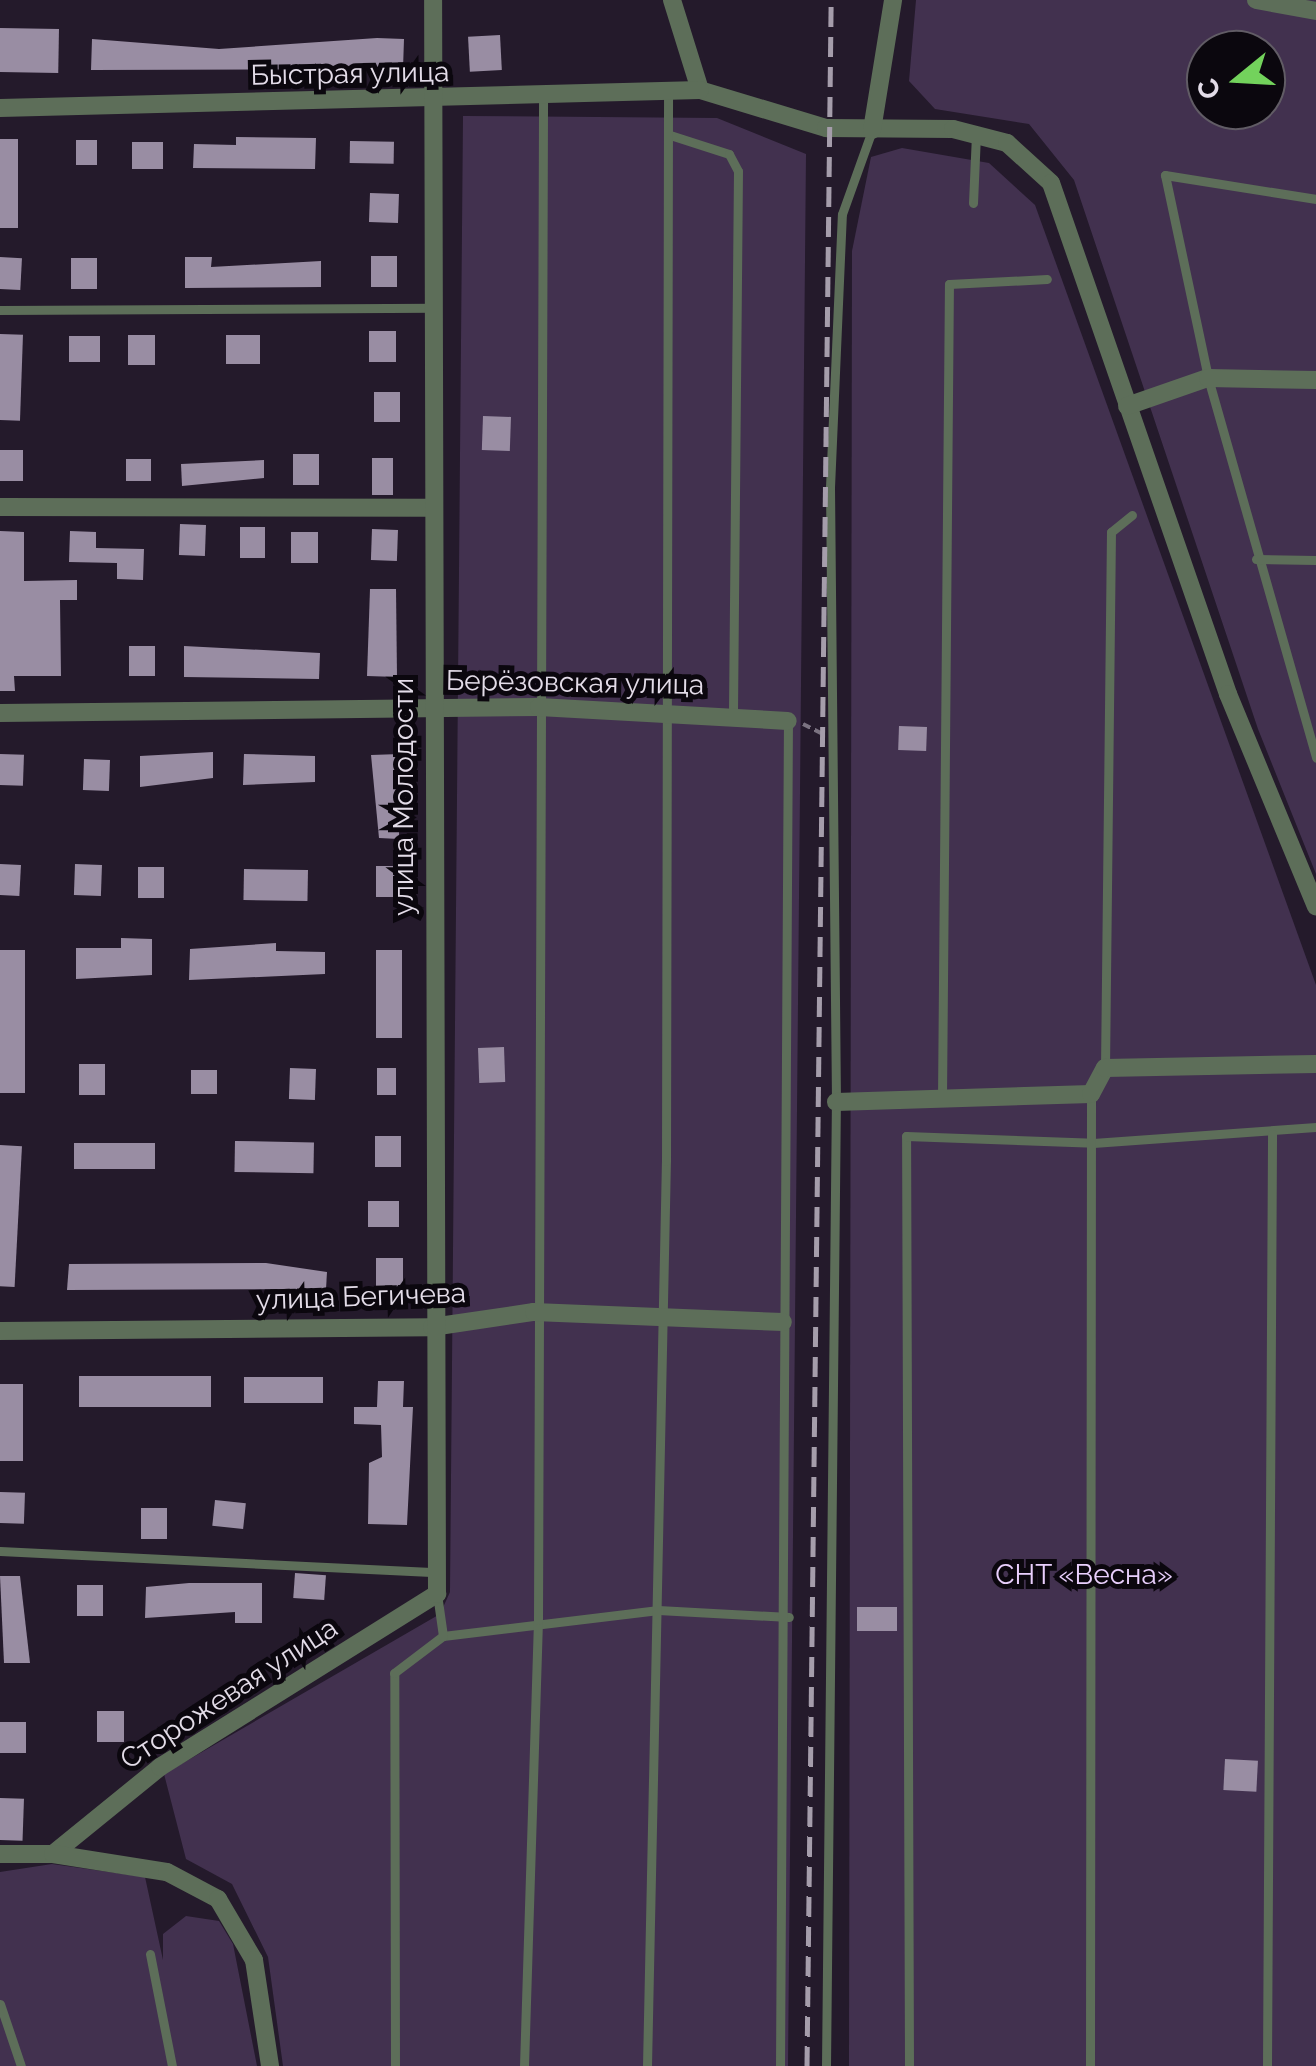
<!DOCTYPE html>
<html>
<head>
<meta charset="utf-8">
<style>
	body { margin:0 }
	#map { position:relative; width:1316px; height:2066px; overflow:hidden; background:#241a2b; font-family:Raleway,sans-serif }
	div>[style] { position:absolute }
	.green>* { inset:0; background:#42314f }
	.building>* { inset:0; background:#998da3; transform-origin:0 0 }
	.path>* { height:4px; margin-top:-2px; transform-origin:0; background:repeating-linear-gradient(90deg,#7b7381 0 8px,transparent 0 13px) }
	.service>* { height:9px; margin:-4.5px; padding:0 4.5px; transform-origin:4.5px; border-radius:4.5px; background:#5d6e59 }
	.minor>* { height:18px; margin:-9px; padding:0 9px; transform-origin:9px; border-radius:9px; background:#5d6e59 }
	.rail>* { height:5px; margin-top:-2.5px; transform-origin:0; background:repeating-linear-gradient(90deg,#a59dab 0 20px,transparent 0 30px) }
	span { translate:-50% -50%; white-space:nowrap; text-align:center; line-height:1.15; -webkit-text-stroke:10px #0b070e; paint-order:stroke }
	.street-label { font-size:28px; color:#e3dce8 }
	.park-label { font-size:28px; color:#e9cffd }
	.north { position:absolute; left:1186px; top:30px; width:100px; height:100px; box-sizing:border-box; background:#0b070e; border:2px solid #615c65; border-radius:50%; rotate:252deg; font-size:28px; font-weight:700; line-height:40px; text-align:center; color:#e3dce8 }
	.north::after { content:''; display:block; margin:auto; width:35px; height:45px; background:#73d25c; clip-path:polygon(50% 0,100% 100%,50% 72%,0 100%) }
</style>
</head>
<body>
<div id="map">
	<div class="green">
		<div style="clip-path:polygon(evenodd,916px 0,1316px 0,1316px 874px,1258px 729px,1074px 180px,1029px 124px,935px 109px,909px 81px,916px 0,1206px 50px,1266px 50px,1266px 110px,1206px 110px,1206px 50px)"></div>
		<div style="clip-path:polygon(463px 116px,717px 118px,806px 154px,788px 2066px,283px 2066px,268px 1957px,232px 1884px,186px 1859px,164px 1774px,440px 1614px,450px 1592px)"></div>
		<div style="clip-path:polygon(902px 148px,989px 163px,1035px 205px,1316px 985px,1316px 2066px,849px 2066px,852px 251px,871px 157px)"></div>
		<div style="clip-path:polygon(52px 1864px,145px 1877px,163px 1960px,163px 1934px,186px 1916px,219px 1921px,233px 1944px,257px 2066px,0 2066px,0 1872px)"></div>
	</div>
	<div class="building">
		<div style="left:0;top:28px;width:59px;height:44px;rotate:1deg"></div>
		<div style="left:500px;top:35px;width:35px;height:32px;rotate:87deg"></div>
		<div style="clip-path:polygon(377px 38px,404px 39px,403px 69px,91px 70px,92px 39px,219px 49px)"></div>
		<div style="clip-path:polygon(236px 137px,316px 138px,315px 169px,193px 168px,194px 144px,236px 145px)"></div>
		<div style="left:0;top:139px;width:18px;height:89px"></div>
		<div style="left:76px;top:140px;width:21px;height:25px"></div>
		<div style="left:350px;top:141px;width:44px;height:22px;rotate:1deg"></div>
		<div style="left:132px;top:142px;width:31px;height:27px"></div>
		<div style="left:370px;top:193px;width:29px;height:29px;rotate:2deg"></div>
		<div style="left:371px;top:256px;width:26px;height:31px"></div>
		<div style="left:0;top:257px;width:22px;height:32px;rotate:3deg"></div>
		<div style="clip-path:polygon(185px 257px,212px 257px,211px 267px,321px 261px,321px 287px,185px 288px)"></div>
		<div style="left:71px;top:258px;width:26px;height:31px"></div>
		<div style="left:369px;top:331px;width:27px;height:31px"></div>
		<div style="left:0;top:334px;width:23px;height:86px;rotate:2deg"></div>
		<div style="left:128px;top:335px;width:27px;height:30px"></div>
		<div style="left:226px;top:335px;width:34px;height:29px"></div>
		<div style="left:100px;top:336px;width:26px;height:31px;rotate:90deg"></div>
		<div style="left:374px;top:392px;width:26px;height:30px"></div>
		<div style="left:483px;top:416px;width:28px;height:34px;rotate:2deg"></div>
		<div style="left:0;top:450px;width:23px;height:31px"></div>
		<div style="left:293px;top:454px;width:26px;height:31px"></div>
		<div style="left:372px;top:458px;width:21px;height:37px"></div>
		<div style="left:126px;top:459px;width:25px;height:22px"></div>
		<div style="clip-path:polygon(264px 460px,264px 478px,182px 486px,181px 464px)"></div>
		<div style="left:180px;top:524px;width:26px;height:31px;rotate:2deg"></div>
		<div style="left:240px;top:527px;width:25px;height:31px"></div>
		<div style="left:372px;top:529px;width:26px;height:31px;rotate:2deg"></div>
		<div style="clip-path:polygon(0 531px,24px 532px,24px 581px,77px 580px,77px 600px,60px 600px,61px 676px,14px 676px,15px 691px,0 691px)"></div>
		<div style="clip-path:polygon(70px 531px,96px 532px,96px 548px,144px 549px,143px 580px,117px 579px,117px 563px,69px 562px)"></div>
		<div style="left:291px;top:532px;width:27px;height:31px"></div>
		<div style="clip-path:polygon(370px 589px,396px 589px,397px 677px,367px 676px)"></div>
		<div style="left:129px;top:646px;width:26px;height:30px"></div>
		<div style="clip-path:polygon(184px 646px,320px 653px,319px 679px,184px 677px)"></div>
		<div style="left:899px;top:726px;width:28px;height:24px;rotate:2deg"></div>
		<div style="clip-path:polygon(213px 752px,213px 778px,140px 787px,140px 756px)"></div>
		<div style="left:0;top:754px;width:24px;height:31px;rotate:2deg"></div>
		<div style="clip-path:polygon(244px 754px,315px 756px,315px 782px,243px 785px)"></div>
		<div style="clip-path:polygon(400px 754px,399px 839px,379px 838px,371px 755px)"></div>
		<div style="left:84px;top:759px;width:26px;height:31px;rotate:2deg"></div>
		<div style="left:0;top:864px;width:21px;height:31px;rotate:3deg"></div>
		<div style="left:75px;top:864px;width:27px;height:31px;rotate:2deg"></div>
		<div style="left:376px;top:866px;width:20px;height:31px"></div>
		<div style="left:138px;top:867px;width:26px;height:31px"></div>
		<div style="left:244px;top:869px;width:64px;height:31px;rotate:1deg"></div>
		<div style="clip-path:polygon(121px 938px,152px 939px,152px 975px,76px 979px,76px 948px,121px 948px)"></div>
		<div style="clip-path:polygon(276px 943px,276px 951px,325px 952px,325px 974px,189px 980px,190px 949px)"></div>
		<div style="left:0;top:950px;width:25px;height:143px"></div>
		<div style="left:376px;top:950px;width:26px;height:88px"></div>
		<div style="left:504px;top:1047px;width:35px;height:26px;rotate:88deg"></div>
		<div style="left:79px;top:1064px;width:26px;height:31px"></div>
		<div style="left:290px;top:1068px;width:26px;height:31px;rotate:2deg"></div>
		<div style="left:377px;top:1068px;width:19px;height:27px"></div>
		<div style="left:191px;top:1070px;width:26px;height:24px"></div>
		<div style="left:375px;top:1136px;width:26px;height:31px"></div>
		<div style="left:235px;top:1141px;width:79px;height:31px;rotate:1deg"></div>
		<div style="left:155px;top:1143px;width:26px;height:81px;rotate:90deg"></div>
		<div style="left:0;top:1145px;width:22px;height:141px;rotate:3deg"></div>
		<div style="left:368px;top:1201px;width:31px;height:26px"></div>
		<div style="left:376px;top:1258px;width:27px;height:31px"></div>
		<div style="clip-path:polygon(266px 1263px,327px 1272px,326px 1289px,67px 1290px,69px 1264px)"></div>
		<div style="left:79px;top:1376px;width:132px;height:31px"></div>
		<div style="left:323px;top:1377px;width:26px;height:79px;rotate:90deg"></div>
		<div style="clip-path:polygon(378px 1381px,404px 1381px,403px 1407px,413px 1407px,407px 1525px,368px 1524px,369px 1463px,382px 1457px,381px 1425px,354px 1424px,354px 1407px,377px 1407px)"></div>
		<div style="left:0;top:1384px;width:23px;height:77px"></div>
		<div style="left:0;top:1492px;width:25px;height:31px;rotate:2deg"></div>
		<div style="left:215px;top:1500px;width:31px;height:26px;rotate:6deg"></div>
		<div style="left:141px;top:1508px;width:26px;height:31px"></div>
		<div style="left:295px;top:1573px;width:31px;height:25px;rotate:4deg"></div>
		<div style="clip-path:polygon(0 1576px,20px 1576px,30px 1663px,4px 1663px)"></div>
		<div style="clip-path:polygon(189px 1583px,262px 1583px,262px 1623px,235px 1623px,235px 1612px,145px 1618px,146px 1587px)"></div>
		<div style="left:77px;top:1585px;width:26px;height:31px"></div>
		<div style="left:857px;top:1607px;width:40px;height:24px"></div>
		<div style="left:97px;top:1711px;width:27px;height:31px"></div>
		<div style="left:0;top:1722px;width:26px;height:31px"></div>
		<div style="left:1225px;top:1759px;width:33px;height:31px;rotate:3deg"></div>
		<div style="left:0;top:1798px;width:24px;height:42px;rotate:2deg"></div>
	</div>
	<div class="path">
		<div style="left:803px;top:724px;width:20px;rotate:27deg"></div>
	</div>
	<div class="service">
		<div style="left:670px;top:135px;width:62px;rotate:17.9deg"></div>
		<div style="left:729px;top:154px;width:19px;rotate:62deg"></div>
		<div style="left:738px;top:171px;width:543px;rotate:90.53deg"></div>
		<div style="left:1316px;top:199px;width:153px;rotate:-171deg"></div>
		<div style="left:1165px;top:175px;width:208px;rotate:78deg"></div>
		<div style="left:1208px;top:378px;width:395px;rotate:74.1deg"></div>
		<div style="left:973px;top:203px;width:68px;rotate:-87.5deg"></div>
		<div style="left:0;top:310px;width:433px;rotate:-0.3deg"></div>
		<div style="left:1256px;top:559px;width:60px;rotate:1deg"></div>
		<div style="left:1105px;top:1068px;width:536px;rotate:-89.36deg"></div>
		<div style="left:1111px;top:532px;width:27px;rotate:-39deg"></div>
		<div style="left:942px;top:1098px;width:814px;rotate:-89.51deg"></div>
		<div style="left:949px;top:284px;width:98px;rotate:-2.9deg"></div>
		<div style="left:0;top:1551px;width:437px;rotate:2.8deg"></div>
		<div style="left:443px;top:1636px;width:217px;rotate:-6.9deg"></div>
		<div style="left:658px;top:1610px;width:131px;rotate:3.1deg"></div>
		<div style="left:150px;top:1954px;width:114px;rotate:78.9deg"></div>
		<div style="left:0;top:2004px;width:65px;rotate:71.3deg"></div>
		<div style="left:395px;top:2066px;width:393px;rotate:-90.1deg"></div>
		<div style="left:394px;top:1673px;width:61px;rotate:-37.1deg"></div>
		<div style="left:443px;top:1636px;width:42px;rotate:-98.1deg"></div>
		<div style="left:524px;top:2066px;width:446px;rotate:-88.2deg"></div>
		<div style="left:538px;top:1620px;width:1522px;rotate:-89.81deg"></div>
		<div style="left:647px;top:2066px;width:905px;rotate:-88.8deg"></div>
		<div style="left:666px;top:1161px;width:1070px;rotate:-89.89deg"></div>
		<div style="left:780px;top:2066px;width:1345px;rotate:-89.66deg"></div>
		<div style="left:826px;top:2066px;width:964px;rotate:-89.41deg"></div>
		<div style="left:836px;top:1102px;width:615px;rotate:-90.56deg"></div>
		<div style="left:830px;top:487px;width:273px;rotate:-87.5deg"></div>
		<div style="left:842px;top:214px;width:89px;rotate:-70.3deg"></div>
		<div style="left:909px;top:2066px;width:930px;rotate:-90.18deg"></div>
		<div style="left:906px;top:1136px;width:187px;rotate:2.1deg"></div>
		<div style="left:1093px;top:1143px;width:224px;rotate:-4.1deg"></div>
		<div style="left:1090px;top:2066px;width:972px;rotate:-89.94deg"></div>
		<div style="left:1267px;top:2066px;width:932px;rotate:-89.69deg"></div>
	</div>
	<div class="minor">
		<div style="left:672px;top:0;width:94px;rotate:72.7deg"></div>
		<div style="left:700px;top:90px;width:132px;rotate:16.8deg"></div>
		<div style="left:826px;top:128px;width:127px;rotate:0.5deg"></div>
		<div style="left:953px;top:129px;width:56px;rotate:14.5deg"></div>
		<div style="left:1007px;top:143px;width:59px;rotate:42.3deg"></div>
		<div style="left:1051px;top:183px;width:541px;rotate:70.89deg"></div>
		<div style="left:1228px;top:694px;width:230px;rotate:67.5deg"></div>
		<div style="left:1256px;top:0;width:61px;rotate:10.4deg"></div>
		<div style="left:0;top:108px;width:700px;rotate:-1.47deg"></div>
		<div style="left:872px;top:130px;width:132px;rotate:-80.8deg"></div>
		<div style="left:1127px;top:406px;width:86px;rotate:-19.1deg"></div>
		<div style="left:1208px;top:378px;width:108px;rotate:1.1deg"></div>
		<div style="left:0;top:507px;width:431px;rotate:0.1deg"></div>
		<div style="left:0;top:713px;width:539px;rotate:-0.64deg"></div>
		<div style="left:539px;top:707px;width:249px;rotate:3.2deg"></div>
		<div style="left:836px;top:1102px;width:255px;rotate:-1.8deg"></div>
		<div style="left:1091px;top:1094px;width:30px;rotate:-62deg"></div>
		<div style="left:1105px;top:1068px;width:211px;rotate:-1.1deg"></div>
		<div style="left:0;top:1331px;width:432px;rotate:-0.5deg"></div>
		<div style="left:432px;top:1327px;width:103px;rotate:-8.4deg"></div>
		<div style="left:534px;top:1312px;width:249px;rotate:2.3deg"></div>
		<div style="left:0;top:1854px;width:53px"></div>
		<div style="left:53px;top:1854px;width:138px;rotate:-39.1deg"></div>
		<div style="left:160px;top:1767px;width:327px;rotate:-32deg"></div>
		<div style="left:437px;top:1594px;width:1594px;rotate:-90.14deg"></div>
		<div style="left:53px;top:1854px;width:115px;rotate:9deg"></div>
		<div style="left:167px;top:1872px;width:58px;rotate:27.9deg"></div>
		<div style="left:218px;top:1899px;width:71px;rotate:59.5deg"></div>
		<div style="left:254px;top:1960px;width:107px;rotate:81.4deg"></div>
	</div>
	<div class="rail">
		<div style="left:807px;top:2066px;width:2066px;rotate:-89.33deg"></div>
	</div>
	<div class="street-label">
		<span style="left:350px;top:74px;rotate:-1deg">Быстрая улица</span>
		<span style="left:575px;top:683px;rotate:1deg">Берёзовская улица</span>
		<span style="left:404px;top:797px;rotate:-90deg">улица Молодости</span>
		<span style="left:361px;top:1297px;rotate:-2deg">улица Бегичева</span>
		<span style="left:229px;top:1694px;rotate:-33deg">Сторожевая улица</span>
	</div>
	<div class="park-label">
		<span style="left:1084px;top:1575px">СНТ «Весна»</span>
	</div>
	<div class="north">С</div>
</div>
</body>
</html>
